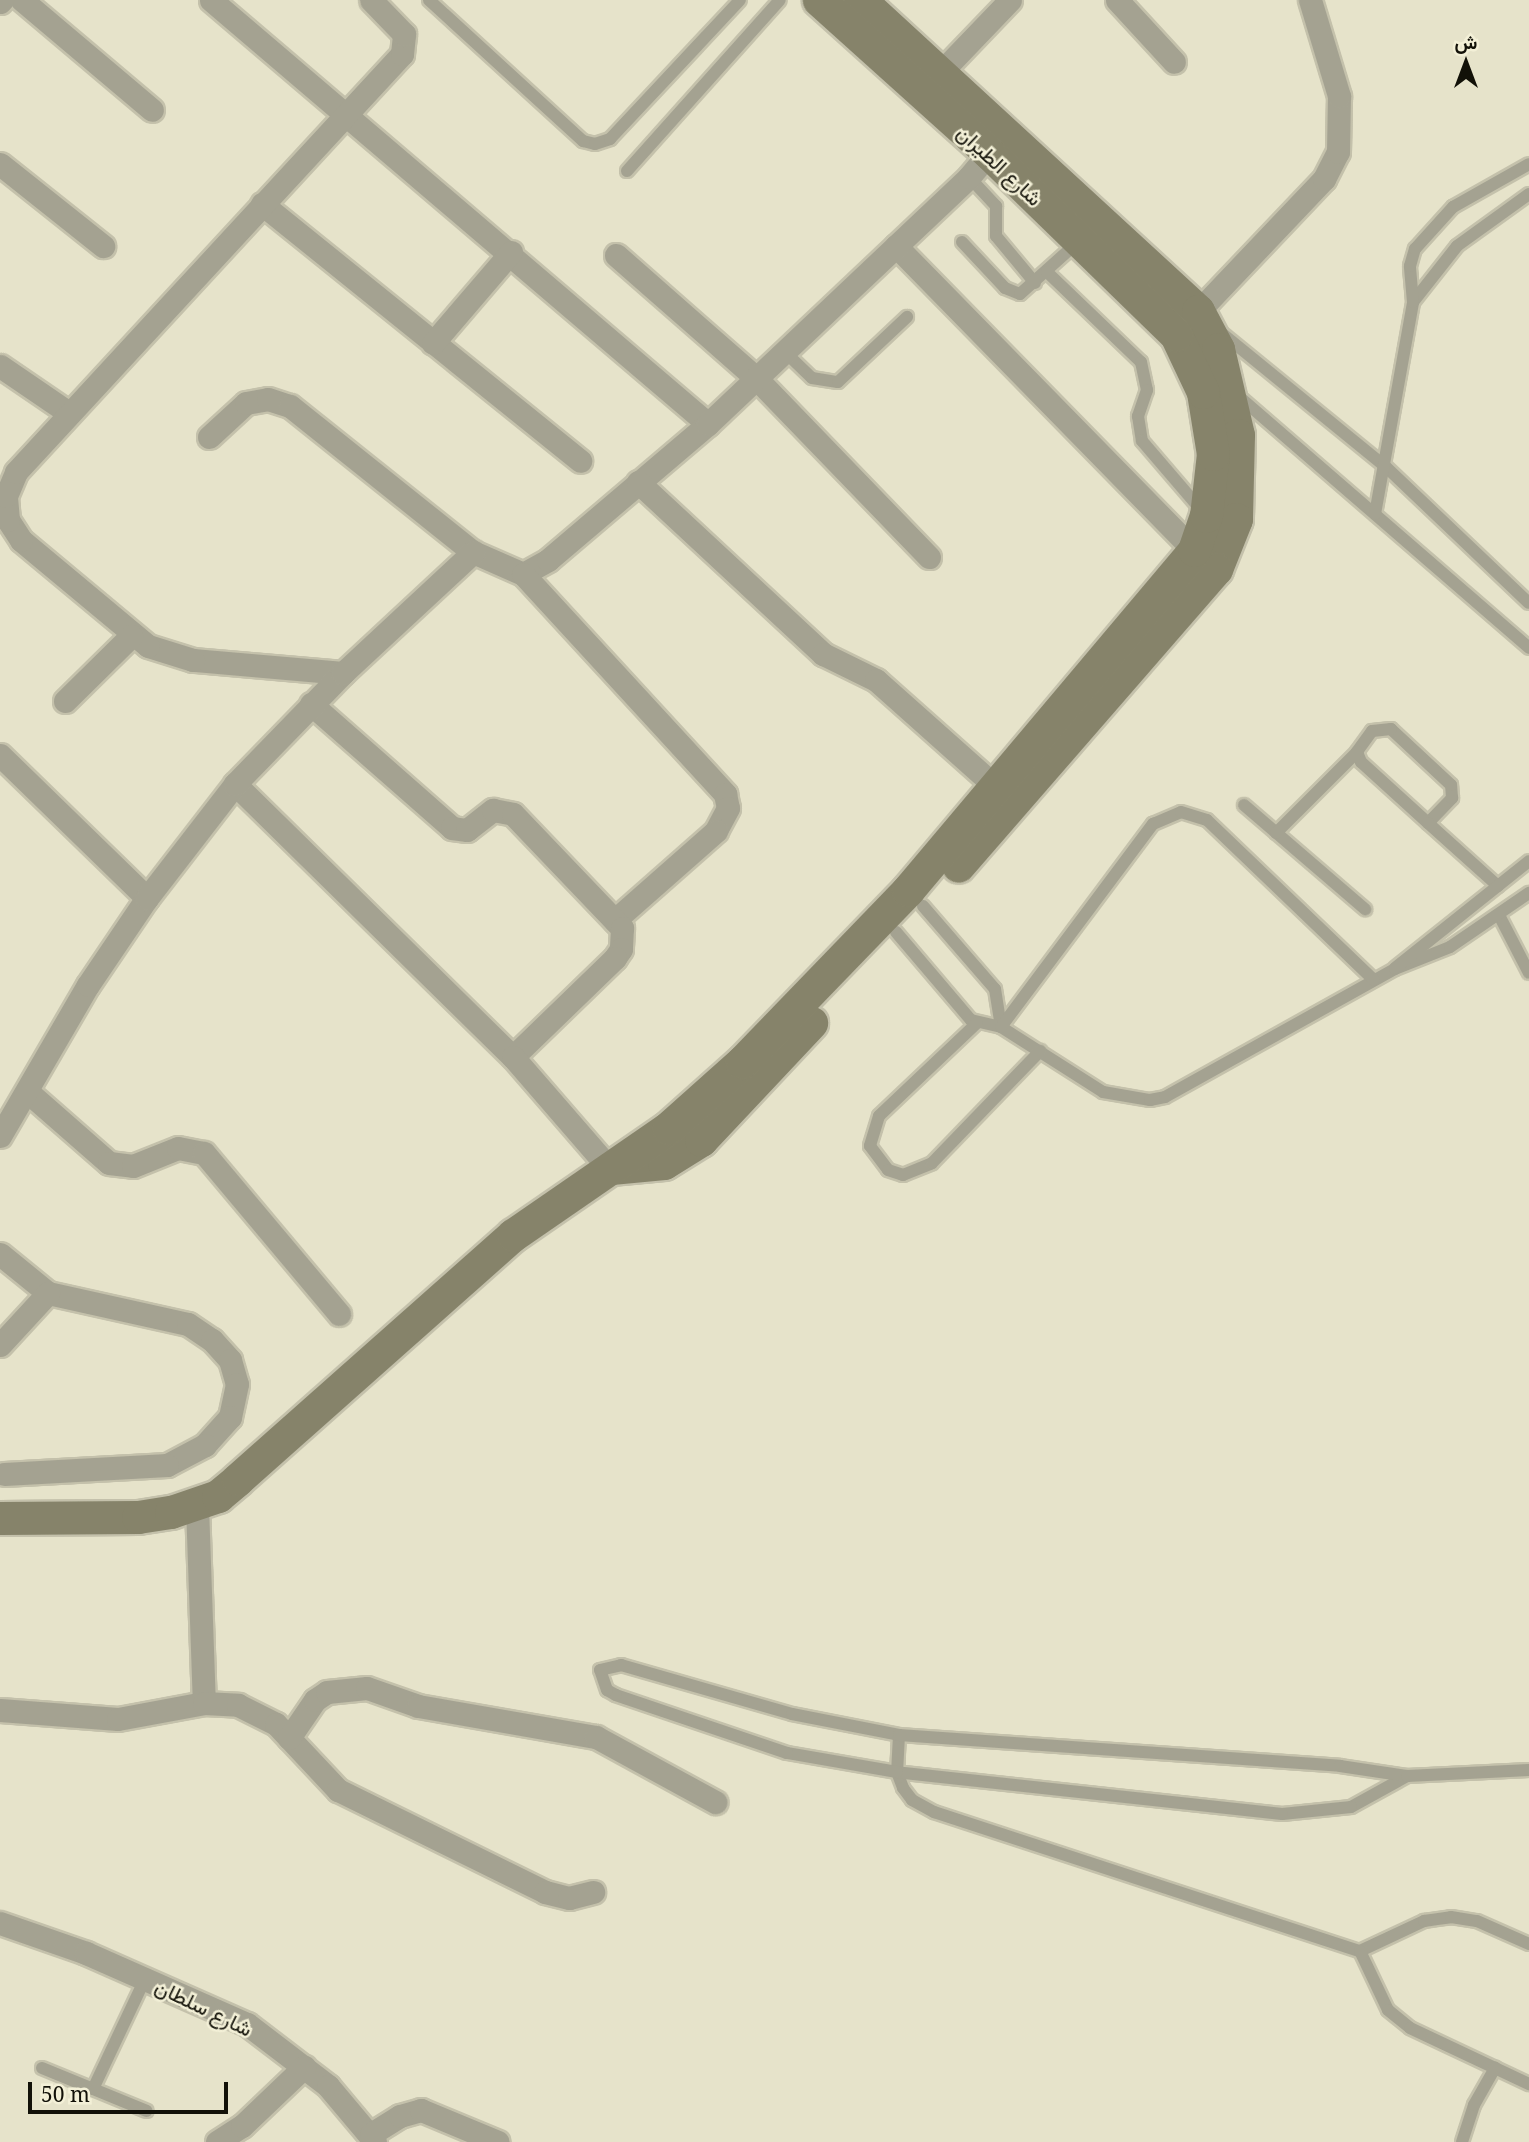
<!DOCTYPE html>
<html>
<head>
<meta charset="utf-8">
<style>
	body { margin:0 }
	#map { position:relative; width:1529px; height:2142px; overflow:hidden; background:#e6e3ca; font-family:"Noto Serif",Vazirmatn,serif }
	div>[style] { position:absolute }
	.roads { filter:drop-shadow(2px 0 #c4c1ab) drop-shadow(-2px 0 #c4c1ab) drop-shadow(0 2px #c4c1ab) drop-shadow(0 -2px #c4c1ab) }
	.lane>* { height:12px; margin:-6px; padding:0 6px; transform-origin:6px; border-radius:6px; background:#a4a291 }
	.street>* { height:23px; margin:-11.5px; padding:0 11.5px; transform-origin:11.5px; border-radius:11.5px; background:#a4a291 }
	.secondary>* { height:33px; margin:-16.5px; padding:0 16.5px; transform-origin:16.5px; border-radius:16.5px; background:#86836a }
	span { translate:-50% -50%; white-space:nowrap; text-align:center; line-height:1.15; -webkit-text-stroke:5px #f3f0d7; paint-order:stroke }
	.street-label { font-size:21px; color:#121108 }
	.north { position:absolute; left:1431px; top:28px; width:70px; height:70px; -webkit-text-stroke:5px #f3f0d7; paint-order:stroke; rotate:0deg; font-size:19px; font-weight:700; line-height:28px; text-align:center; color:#121108 }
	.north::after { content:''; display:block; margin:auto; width:24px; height:32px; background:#121108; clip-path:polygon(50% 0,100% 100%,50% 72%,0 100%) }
	.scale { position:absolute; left:28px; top:2082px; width:200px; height:32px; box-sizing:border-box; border:4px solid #121108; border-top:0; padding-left:9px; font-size:21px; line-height:24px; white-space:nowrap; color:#121108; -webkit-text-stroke:5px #f3f0d7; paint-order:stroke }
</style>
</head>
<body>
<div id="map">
	<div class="roads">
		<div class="lane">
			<div style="left:429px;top:0;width:209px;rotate:42.5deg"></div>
			<div style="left:583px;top:141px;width:12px;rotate:14deg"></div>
			<div style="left:595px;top:144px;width:16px;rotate:-18deg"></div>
			<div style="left:610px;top:139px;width:190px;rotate:-46.9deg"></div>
			<div style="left:627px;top:171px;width:229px;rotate:-48.2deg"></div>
			<div style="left:969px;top:177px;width:40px;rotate:47deg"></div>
			<div style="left:996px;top:206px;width:30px;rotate:90deg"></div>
			<div style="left:996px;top:236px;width:61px;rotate:50.3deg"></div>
			<div style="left:962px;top:242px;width:63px;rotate:46.9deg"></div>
			<div style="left:1005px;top:288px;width:16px;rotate:22deg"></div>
			<div style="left:1020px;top:294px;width:79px;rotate:-41.9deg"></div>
			<div style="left:1047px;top:272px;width:130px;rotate:43.8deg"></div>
			<div style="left:1141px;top:362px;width:29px;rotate:78deg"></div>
			<div style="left:1147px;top:390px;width:28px;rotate:109deg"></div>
			<div style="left:1138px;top:416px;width:25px;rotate:81deg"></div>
			<div style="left:1142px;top:441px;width:92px;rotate:49.4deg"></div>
			<div style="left:1413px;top:302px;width:71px;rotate:-51.8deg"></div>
			<div style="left:1457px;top:246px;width:89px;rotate:-35.8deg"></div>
			<div style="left:1219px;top:331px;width:215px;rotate:39.2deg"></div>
			<div style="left:1386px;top:467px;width:197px;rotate:43.6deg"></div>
			<div style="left:786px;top:353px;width:36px;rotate:44deg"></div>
			<div style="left:812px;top:378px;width:26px;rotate:9deg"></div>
			<div style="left:838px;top:382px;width:95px;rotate:-43.3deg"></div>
			<div style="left:1236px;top:394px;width:388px;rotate:40.9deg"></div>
			<div style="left:1375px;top:514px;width:215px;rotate:-79.8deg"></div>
			<div style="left:1413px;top:302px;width:36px;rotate:-95deg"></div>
			<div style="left:1410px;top:266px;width:18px;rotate:-74deg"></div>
			<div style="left:1415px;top:249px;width:57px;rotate:-47.9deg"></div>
			<div style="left:1453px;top:207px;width:87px;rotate:-29.5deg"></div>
			<div style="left:1244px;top:805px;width:160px;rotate:40.7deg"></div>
			<div style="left:1428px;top:823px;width:35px;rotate:-46deg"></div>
			<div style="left:1452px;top:798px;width:13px;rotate:-94deg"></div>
			<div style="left:1451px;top:785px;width:82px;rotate:-137deg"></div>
			<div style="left:1391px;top:729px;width:19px;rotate:174deg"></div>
			<div style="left:1372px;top:731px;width:26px;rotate:126deg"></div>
			<div style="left:1357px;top:752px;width:11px;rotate:68deg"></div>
			<div style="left:1361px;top:762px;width:91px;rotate:42.3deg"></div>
			<div style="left:1428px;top:823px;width:94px;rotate:42deg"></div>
			<div style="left:1276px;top:833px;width:115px;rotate:-45deg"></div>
			<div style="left:923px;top:906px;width:110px;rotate:49.1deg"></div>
			<div style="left:995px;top:989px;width:38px;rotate:81deg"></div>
			<div style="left:1499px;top:915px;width:65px;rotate:62.7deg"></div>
			<div style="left:896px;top:932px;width:116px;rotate:49.6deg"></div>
			<div style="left:971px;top:1020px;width:31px;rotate:13deg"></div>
			<div style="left:1001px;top:1027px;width:121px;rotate:32.5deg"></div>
			<div style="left:1103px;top:1092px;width:48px;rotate:9.7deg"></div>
			<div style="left:1150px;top:1100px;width:15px;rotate:-11deg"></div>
			<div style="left:1165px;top:1097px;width:263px;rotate:-29.1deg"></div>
			<div style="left:1395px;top:969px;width:59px;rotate:-21.8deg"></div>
			<div style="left:1450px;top:947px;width:96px;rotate:-34.4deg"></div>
			<div style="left:1395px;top:968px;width:171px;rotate:-38.6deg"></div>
			<div style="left:977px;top:1023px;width:135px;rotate:136.5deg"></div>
			<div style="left:879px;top:1116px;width:31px;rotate:107deg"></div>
			<div style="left:870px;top:1146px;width:30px;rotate:53deg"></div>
			<div style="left:888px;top:1170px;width:16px;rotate:18deg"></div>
			<div style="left:903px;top:1175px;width:31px;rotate:-22deg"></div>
			<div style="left:932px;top:1163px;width:156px;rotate:-46deg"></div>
			<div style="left:1001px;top:1027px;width:254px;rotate:-53.2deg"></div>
			<div style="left:1153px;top:824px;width:30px;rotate:-23deg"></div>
			<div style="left:1181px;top:812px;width:27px;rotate:17deg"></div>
			<div style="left:1207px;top:820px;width:231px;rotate:43.8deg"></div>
			<div style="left:899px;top:1735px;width:37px;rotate:93deg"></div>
			<div style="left:897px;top:1772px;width:17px;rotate:69deg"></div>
			<div style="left:903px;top:1788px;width:15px;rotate:53deg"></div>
			<div style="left:912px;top:1800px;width:25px;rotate:29deg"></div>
			<div style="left:934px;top:1812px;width:448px;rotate:18.1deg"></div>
			<div style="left:1360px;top:1951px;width:71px;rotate:-25.1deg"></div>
			<div style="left:1424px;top:1921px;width:27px;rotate:-8deg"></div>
			<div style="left:1451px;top:1917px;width:26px;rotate:9deg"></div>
			<div style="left:1477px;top:1921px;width:57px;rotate:23.9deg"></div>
			<div style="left:1407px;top:1776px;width:64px;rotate:151deg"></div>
			<div style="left:1351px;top:1807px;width:69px;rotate:174.2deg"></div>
			<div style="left:1282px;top:1814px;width:387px;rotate:-173.8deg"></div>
			<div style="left:897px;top:1772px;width:112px;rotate:-170.2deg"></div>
			<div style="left:787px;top:1753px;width:181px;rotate:-161.3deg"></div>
			<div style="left:616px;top:1695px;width:10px;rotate:-151deg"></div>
			<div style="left:607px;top:1690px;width:21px;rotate:-109deg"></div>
			<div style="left:600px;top:1670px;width:22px;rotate:-13deg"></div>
			<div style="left:621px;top:1665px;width:178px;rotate:16deg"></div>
			<div style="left:792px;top:1714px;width:109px;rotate:11.1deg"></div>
			<div style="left:899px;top:1735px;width:442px;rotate:4deg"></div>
			<div style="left:1340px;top:1766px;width:68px;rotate:8.5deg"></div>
			<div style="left:1407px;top:1776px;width:122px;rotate:-2.8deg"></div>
			<div style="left:1360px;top:1951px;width:65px;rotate:64.6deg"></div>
			<div style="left:1388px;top:2010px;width:28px;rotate:39deg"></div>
			<div style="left:1410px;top:2028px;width:132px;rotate:25.2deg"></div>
			<div style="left:42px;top:2068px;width:113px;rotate:22.3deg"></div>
			<div style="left:93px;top:2089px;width:122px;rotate:-64.7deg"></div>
			<div style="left:1462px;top:2142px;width:39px;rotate:-72deg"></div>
			<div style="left:1474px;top:2105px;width:43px;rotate:-60.4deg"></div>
		</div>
		<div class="street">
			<div style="left:22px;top:0;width:170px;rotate:40.2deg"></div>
			<div style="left:211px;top:0;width:653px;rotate:40.47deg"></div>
			<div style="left:1117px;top:0;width:84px;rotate:47.4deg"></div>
			<div style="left:0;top:2px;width:3px;rotate:-45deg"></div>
			<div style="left:940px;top:73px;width:101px;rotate:-46.2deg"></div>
			<div style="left:0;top:164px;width:132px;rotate:38.5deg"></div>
			<div style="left:262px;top:204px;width:409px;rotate:38.9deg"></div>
			<div style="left:896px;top:246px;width:426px;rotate:45.6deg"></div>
			<div style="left:616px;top:255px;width:186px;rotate:41.3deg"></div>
			<div style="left:756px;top:378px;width:249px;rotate:46deg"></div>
			<div style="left:1190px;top:320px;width:195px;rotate:-46.5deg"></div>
			<div style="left:1324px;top:179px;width:30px;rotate:-63deg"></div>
			<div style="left:1338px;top:152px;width:56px;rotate:-89deg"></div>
			<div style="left:1339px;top:96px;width:100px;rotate:-106.8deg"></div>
			<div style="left:433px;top:343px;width:120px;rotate:-49.4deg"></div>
			<div style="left:0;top:366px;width:83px;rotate:34.3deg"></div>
			<div style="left:209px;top:437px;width:50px;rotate:-42.6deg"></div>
			<div style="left:246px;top:403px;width:22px;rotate:-10deg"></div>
			<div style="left:268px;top:399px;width:23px;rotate:18deg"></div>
			<div style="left:290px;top:406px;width:234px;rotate:38.6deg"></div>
			<div style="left:473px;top:552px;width:55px;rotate:23.7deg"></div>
			<div style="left:523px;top:574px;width:29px;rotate:-29deg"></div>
			<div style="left:548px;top:560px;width:210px;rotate:-40.4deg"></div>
			<div style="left:708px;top:424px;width:359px;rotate:-43.4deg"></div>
			<div style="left:969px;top:177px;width:31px;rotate:-50deg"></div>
			<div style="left:638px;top:482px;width:253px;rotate:42.9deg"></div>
			<div style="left:823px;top:654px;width:59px;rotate:26.1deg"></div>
			<div style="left:876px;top:680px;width:161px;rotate:41.7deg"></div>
			<div style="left:523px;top:574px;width:299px;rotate:47.4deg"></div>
			<div style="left:725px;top:794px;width:14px;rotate:78deg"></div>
			<div style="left:728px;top:808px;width:26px;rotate:118deg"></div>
			<div style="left:716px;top:831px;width:135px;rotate:138.6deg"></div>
			<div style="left:343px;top:673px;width:151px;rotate:-175deg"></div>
			<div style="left:193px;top:660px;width:47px;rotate:-162.7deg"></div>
			<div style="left:148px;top:646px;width:165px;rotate:-140.2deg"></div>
			<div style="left:21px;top:540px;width:24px;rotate:-123deg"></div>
			<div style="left:8px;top:520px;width:24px;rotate:-95deg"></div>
			<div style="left:6px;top:496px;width:26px;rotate:-67deg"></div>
			<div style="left:16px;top:472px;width:569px;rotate:-47.28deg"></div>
			<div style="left:402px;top:54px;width:20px;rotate:-84deg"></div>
			<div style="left:404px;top:34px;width:47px;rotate:-134.1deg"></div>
			<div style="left:65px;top:701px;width:93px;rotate:-44.6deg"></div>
			<div style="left:311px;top:704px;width:188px;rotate:41.3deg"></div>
			<div style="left:452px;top:828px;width:15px;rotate:8deg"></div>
			<div style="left:467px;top:830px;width:33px;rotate:-38deg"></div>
			<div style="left:493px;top:810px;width:20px;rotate:11deg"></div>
			<div style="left:513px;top:814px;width:158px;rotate:46.3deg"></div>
			<div style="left:622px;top:928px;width:21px;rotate:93deg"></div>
			<div style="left:621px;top:949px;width:11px;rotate:124deg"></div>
			<div style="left:615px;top:958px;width:142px;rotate:135.9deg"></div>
			<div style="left:0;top:755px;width:205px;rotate:44.2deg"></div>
			<div style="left:235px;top:784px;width:390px;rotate:44.5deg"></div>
			<div style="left:513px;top:1057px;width:147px;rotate:49.1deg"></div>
			<div style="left:29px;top:1093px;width:106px;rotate:41.2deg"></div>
			<div style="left:109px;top:1163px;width:24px;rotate:7deg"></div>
			<div style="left:133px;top:1166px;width:48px;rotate:-21.8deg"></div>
			<div style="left:178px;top:1148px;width:26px;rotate:11deg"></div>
			<div style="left:204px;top:1153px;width:210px;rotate:50deg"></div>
			<div style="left:0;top:1136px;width:175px;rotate:-59.8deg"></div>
			<div style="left:88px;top:985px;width:105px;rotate:-55.9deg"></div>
			<div style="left:147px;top:898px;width:144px;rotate:-52.3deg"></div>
			<div style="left:235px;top:784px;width:155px;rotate:-45.8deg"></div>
			<div style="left:343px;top:673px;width:178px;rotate:-42.9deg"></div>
			<div style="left:0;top:1254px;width:62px;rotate:39.1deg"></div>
			<div style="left:48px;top:1293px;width:143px;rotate:12.5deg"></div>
			<div style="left:188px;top:1324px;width:29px;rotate:34deg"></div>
			<div style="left:212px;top:1340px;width:27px;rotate:48deg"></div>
			<div style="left:230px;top:1360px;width:25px;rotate:74deg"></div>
			<div style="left:237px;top:1384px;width:34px;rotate:102deg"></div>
			<div style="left:230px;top:1417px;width:38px;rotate:132deg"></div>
			<div style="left:205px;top:1445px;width:43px;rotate:152.2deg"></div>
			<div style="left:167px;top:1465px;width:163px;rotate:176.8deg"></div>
			<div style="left:0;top:1345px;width:71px;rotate:-47.3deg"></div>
			<div style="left:197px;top:1506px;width:197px;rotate:88deg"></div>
			<div style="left:0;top:1710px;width:118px;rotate:4.4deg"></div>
			<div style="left:118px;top:1719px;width:87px;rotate:-10.5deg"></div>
			<div style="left:204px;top:1703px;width:34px;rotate:3deg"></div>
			<div style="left:238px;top:1705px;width:42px;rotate:26.6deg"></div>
			<div style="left:276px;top:1724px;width:91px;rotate:46.8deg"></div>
			<div style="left:338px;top:1790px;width:231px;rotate:26.2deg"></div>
			<div style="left:545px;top:1892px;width:25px;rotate:14deg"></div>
			<div style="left:569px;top:1898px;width:25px;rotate:-14deg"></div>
			<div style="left:289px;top:1738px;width:46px;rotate:-55.6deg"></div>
			<div style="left:315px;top:1700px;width:14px;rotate:-34deg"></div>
			<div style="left:327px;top:1692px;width:40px;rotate:-5.7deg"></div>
			<div style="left:367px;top:1688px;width:54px;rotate:19.4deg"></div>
			<div style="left:418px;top:1706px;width:181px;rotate:9.9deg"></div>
			<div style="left:596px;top:1737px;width:136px;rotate:28.6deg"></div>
			<div style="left:0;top:1923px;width:91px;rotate:19.2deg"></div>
			<div style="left:86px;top:1953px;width:176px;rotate:23.8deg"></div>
			<div style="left:247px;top:2024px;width:102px;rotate:37.4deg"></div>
			<div style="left:328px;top:2086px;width:73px;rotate:50deg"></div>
			<div style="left:371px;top:2134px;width:34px;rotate:-32deg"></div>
			<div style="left:400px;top:2116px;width:22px;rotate:-16deg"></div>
			<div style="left:421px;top:2110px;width:83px;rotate:22.6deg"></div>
			<div style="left:217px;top:2142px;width:30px;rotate:-33deg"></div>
			<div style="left:242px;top:2126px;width:86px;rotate:-43.6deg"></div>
		</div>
		<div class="secondary">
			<div style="left:860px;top:0;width:459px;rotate:42.6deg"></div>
			<div style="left:1198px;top:311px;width:43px;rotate:62.2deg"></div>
			<div style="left:1218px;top:349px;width:88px;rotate:76.9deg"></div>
			<div style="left:1238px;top:435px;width:84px;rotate:91.4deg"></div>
			<div style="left:1236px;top:519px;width:54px;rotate:111.8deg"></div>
			<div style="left:1216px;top:569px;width:393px;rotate:131deg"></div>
			<div style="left:611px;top:1168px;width:53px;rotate:-5.4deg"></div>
			<div style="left:664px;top:1163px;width:44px;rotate:-31.9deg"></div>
			<div style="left:701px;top:1140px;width:161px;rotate:-46.8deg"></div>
			<div style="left:0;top:1518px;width:138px;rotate:-0.4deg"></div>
			<div style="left:138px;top:1517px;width:33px;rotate:-9deg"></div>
			<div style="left:171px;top:1512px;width:50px;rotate:-18.8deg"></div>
			<div style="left:218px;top:1496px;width:26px;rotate:-40deg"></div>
			<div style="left:238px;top:1479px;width:368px;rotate:-41.6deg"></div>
			<div style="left:513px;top:1235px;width:188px;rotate:-34.6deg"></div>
			<div style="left:668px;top:1128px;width:99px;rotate:-41.7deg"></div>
			<div style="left:742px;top:1062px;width:239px;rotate:-46deg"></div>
			<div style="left:908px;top:890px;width:444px;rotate:-49.9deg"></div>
			<div style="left:1194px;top:550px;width:36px;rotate:-71deg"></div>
			<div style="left:1206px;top:516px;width:62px;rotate:-83.6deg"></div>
			<div style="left:1213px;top:454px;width:63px;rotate:-99.2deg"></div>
			<div style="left:1203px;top:392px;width:63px;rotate:-115.3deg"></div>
			<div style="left:1176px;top:335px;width:261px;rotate:-135.8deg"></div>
			<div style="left:989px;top:153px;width:229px;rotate:-138deg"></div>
		</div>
	</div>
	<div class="street-label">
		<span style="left:1000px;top:165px;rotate:43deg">شارع الطيران</span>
		<span style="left:204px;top:2007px;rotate:26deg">شارع سلطان</span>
	</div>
	<div class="north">ش</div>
	<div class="scale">50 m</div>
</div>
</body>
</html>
